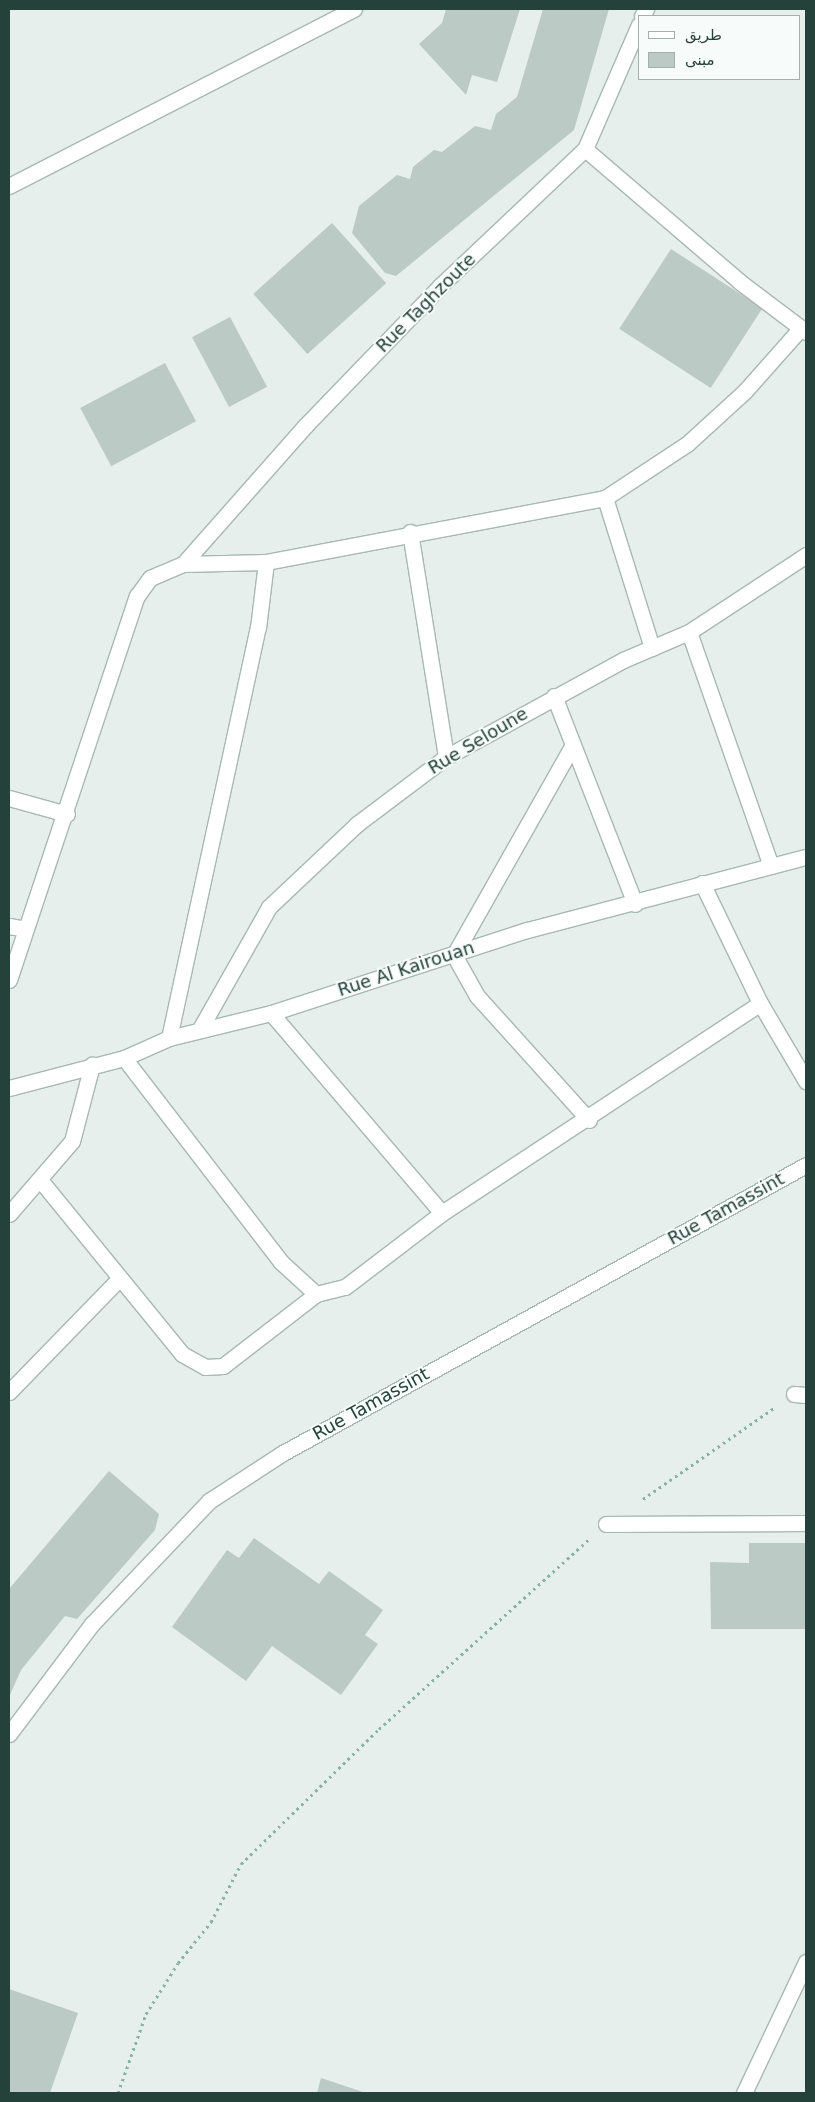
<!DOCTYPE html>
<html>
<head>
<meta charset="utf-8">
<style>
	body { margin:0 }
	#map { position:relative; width:815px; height:2102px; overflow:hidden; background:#e6efeb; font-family:"DejaVu Sans",Vazirmatn,sans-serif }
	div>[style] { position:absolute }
	.building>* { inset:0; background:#bbcac4; transform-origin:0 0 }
	.path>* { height:3px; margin-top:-1.5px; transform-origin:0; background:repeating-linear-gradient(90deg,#86b3a5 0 2.5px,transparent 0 6.5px) }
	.roads { filter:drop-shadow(1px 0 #a8b8b2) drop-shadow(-1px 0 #a8b8b2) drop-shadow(0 1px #a8b8b2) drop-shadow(0 -1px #a8b8b2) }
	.street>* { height:15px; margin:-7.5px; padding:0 7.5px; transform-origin:7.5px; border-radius:7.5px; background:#fff }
	.secondary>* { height:15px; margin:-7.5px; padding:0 7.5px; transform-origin:7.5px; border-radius:7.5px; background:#fff }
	span { translate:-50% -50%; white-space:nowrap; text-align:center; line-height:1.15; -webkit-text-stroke:4px #f7fbf9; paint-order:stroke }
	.street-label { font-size:18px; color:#24423a }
	.frame { position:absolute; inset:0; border:10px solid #24423a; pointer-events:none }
	.legend { position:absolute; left:638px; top:15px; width:162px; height:65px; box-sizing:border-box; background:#f7fbf9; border:1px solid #a3b1ad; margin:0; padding:6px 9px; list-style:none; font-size:15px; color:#24423a }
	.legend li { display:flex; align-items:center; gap:10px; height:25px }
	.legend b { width:25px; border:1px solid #a3b1ad }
</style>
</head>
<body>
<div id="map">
	<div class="building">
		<div style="clip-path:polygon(446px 9px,520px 9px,497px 82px,472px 75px,466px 95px,419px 44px,442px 23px)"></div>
		<div style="clip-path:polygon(543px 9px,609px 9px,574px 130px,396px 276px,385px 273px,352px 233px,359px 206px,397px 175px,410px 179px,413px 167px,434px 150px,442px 152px,475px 126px,491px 130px,496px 114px,517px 97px)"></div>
		<div style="left:332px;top:223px;width:81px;height:106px;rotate:48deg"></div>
		<div style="left:671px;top:249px;width:109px;height:95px;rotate:33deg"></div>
		<div style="left:230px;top:317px;width:79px;height:43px;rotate:62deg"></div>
		<div style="left:165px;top:363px;width:66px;height:96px;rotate:62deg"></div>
		<div style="clip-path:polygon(109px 1471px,159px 1514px,155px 1530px,77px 1619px,65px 1616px,21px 1670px,9px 1697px,9px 1589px)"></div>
		<div style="clip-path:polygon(254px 1538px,319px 1584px,329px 1571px,383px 1610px,365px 1635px,378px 1644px,341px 1695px,272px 1646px,246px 1681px,172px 1627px,227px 1550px,239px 1558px)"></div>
		<div style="clip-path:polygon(749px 1543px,806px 1543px,806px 1629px,711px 1629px,710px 1562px,749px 1563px)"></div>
		<div style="clip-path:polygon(9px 1989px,78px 2013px,50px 2093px,9px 2093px)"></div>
		<div style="clip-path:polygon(321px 2078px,366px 2093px,317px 2093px)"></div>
	</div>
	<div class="path">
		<div style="left:643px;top:1499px;width:160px;rotate:-34.8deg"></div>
		<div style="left:118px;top:2093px;width:84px;rotate:-70.5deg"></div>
		<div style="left:146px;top:2014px;width:60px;rotate:-57.9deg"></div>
		<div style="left:178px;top:1963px;width:53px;rotate:-51.2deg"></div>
		<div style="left:211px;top:1922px;width:65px;rotate:-62.7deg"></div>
		<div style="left:241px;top:1864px;width:193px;rotate:-44.4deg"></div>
		<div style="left:379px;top:1729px;width:282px;rotate:-42.1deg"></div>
	</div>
	<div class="roads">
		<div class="street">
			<div style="left:642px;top:16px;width:8px;rotate:-60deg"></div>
			<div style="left:585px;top:149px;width:204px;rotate:40.6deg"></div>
			<div style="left:740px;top:282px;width:83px;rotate:37.1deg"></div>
			<div style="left:9px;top:186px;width:388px;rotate:-27.2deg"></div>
			<div style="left:605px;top:498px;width:157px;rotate:72.6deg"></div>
			<div style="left:410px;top:532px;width:228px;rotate:80.9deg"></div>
			<div style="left:183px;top:564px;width:184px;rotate:-48.5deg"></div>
			<div style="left:305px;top:426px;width:194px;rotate:-46deg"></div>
			<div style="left:440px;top:286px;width:199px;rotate:-43.4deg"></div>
			<div style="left:585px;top:149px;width:135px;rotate:-66.5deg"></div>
			<div style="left:689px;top:632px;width:248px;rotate:70.7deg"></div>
			<div style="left:554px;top:696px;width:223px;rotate:68.7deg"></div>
			<div style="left:9px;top:798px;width:60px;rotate:15.4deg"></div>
			<div style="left:702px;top:883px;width:133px;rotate:64.2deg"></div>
			<div style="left:760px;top:1003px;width:91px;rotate:59.5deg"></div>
			<div style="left:9px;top:926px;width:17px;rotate:10deg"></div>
			<div style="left:454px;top:955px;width:241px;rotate:-60.5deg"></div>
			<div style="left:454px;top:955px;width:47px;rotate:60.7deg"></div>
			<div style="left:477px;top:996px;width:167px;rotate:47.9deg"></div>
			<div style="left:9px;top:980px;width:405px;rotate:-71.6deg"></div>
			<div style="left:137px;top:596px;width:22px;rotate:-54deg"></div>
			<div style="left:150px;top:578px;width:36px;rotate:-23deg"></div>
			<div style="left:183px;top:564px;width:83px;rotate:-1.4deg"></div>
			<div style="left:266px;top:562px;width:345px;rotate:-10.7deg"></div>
			<div style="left:605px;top:498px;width:98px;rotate:-33.4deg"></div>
			<div style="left:687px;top:444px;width:79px;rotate:-42.4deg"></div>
			<div style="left:745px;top:391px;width:84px;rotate:-48.4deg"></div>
			<div style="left:271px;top:1013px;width:263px;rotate:49.5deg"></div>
			<div style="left:200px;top:1029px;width:140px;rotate:-60.5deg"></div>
			<div style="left:269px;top:907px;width:121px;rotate:-43.3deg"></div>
			<div style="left:357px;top:824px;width:111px;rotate:-37deg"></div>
			<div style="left:446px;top:757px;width:202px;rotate:-28.7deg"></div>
			<div style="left:623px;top:660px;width:72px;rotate:-23deg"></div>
			<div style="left:689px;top:632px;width:140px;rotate:-33.3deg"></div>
			<div style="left:169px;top:1038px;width:420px;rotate:-77.8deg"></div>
			<div style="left:258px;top:628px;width:66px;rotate:-83.1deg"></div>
			<div style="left:124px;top:1058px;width:257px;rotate:52.4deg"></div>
			<div style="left:281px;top:1262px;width:47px;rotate:42.4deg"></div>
			<div style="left:316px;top:1294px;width:30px;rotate:-14deg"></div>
			<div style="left:345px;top:1287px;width:122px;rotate:-37.3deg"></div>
			<div style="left:442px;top:1213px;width:381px;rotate:-33.4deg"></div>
			<div style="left:9px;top:1088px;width:119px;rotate:-14.6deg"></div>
			<div style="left:124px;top:1058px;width:49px;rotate:-24deg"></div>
			<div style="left:169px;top:1038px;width:105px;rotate:-13.8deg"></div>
			<div style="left:271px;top:1013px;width:269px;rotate:-18deg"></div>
			<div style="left:527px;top:930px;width:288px;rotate:-14.7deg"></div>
			<div style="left:41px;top:1181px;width:223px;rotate:50.8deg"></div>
			<div style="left:182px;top:1354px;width:26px;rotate:29deg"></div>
			<div style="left:205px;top:1367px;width:18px;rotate:-3deg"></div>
			<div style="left:223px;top:1366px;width:118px;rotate:-37.7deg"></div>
			<div style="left:9px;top:1214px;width:96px;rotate:-49.2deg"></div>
			<div style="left:72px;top:1141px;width:79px;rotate:-75.3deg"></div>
			<div style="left:9px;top:1392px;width:159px;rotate:-45.8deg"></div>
			<div style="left:794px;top:1394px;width:12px;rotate:5deg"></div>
			<div style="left:606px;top:1524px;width:200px;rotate:-0.3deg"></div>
			<div style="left:744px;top:2093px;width:145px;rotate:-64.7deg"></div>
		</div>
		<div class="secondary">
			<div style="left:9px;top:1734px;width:138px;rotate:-53deg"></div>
			<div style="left:92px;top:1624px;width:170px;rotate:-46.4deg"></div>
			<div style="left:209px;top:1501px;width:86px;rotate:-33.1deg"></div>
			<div style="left:281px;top:1454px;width:599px;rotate:-28.83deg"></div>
		</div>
	</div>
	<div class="street-label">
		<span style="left:426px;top:303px;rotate:-45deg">Rue Taghzoute</span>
		<span style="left:478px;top:741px;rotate:-31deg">Rue Seloune</span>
		<span style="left:406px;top:969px;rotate:-18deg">Rue Al Kairouan</span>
		<span style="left:726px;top:1209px;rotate:-29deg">Rue Tamassint</span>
		<span style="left:371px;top:1404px;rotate:-29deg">Rue Tamassint</span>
	</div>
	<div class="frame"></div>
	<ul class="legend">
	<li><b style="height:6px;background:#fff"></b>طريق</li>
	<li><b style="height:14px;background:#bbcac4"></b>مبنى</li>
	</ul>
</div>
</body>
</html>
